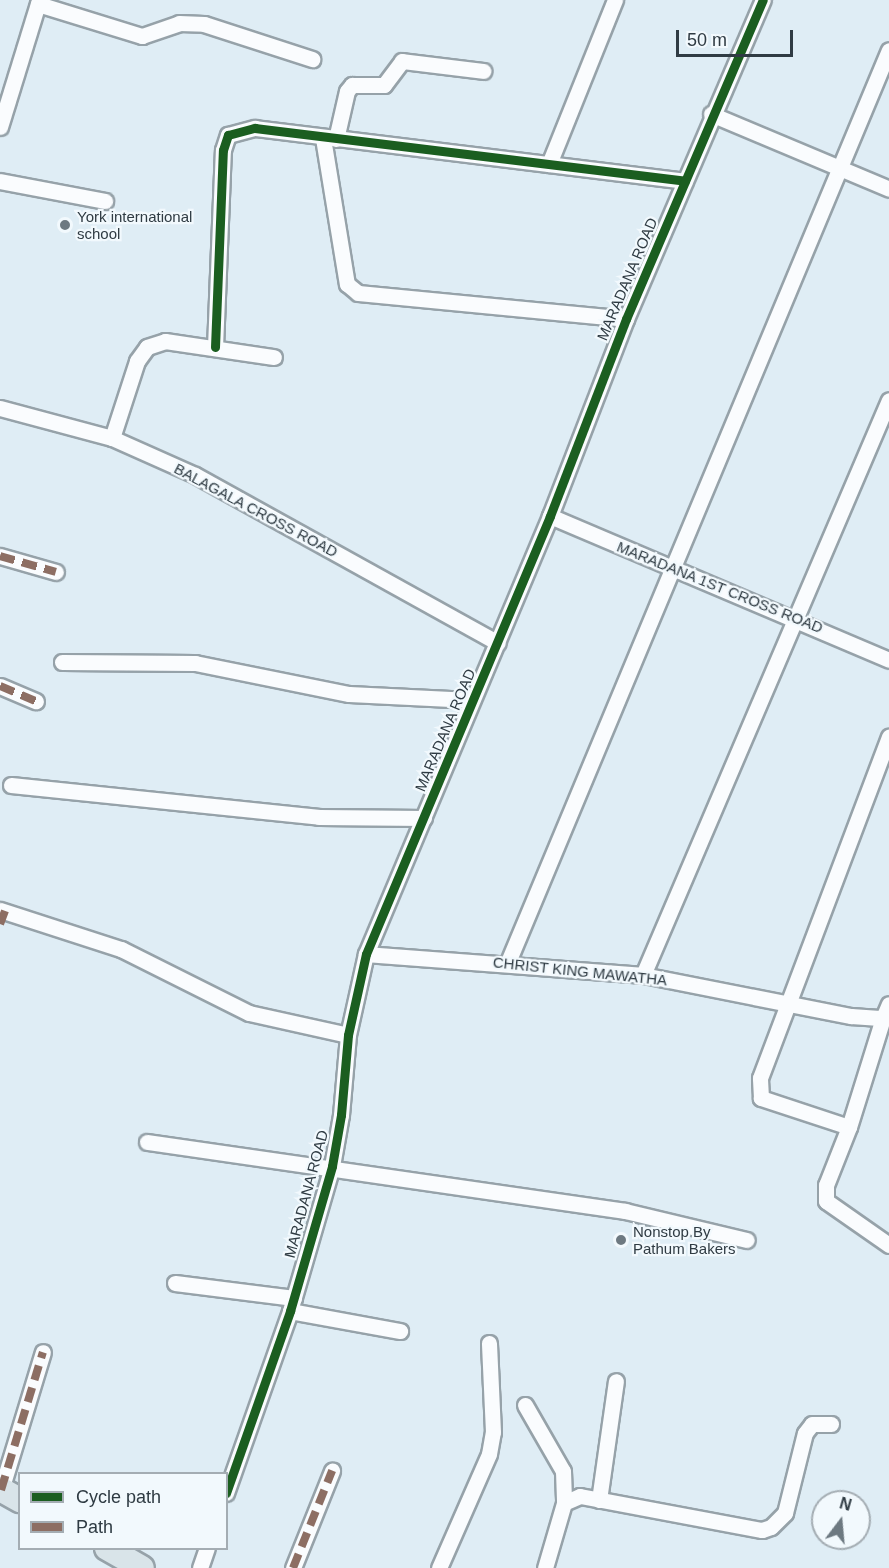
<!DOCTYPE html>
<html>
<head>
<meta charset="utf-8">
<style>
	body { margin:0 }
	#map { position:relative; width:889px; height:1568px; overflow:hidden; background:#dfedf5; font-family:Arial,sans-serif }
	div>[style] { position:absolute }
	.roads { filter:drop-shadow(2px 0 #96a2a9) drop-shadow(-2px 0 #96a2a9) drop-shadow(0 2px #96a2a9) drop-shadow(0 -2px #96a2a9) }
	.minor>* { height:15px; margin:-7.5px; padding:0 7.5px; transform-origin:7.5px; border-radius:7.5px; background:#fafcfe }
	.primary>* { height:24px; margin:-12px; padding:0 12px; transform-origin:12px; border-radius:12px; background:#d9e4e9 }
	.quiet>* { height:8px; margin-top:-4px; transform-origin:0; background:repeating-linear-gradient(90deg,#8d6e63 0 15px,transparent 0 23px) }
	.cycleway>* { height:9px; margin:-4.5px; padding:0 4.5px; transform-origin:4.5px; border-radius:4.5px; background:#1b5e20 }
	.dots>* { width:16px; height:16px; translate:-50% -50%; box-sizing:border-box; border:3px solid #f2f9fd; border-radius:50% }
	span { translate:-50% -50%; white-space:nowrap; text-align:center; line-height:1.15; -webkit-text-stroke:4.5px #f2f9fd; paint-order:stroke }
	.poi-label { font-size:15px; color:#2f3b43 }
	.left { translate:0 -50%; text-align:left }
	.street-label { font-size:15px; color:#2f3b43 }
	.legend { position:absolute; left:18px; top:1472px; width:210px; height:78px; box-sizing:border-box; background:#f2f9fd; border:2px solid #a4adb3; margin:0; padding:8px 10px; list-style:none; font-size:18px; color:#2f3b43 }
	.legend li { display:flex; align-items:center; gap:12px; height:30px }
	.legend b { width:30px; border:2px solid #a4adb3 }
	.north { position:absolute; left:811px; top:1490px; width:60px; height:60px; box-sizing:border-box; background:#f2f9fd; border:2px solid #a4adb3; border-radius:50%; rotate:16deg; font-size:16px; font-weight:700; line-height:24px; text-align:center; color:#2f3b43 }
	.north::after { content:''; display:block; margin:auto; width:21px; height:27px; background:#6d7981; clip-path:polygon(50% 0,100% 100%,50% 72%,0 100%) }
	.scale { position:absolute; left:676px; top:30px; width:117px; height:27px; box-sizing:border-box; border:3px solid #2f3b43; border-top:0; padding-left:8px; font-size:18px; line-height:21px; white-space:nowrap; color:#2f3b43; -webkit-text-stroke:4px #f2f9fd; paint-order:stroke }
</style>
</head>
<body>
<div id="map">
	<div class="roads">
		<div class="minor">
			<div style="left:38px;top:4px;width:109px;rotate:17.1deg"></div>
			<div style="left:142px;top:36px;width:39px;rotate:-19deg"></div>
			<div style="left:179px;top:23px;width:25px;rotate:2deg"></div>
			<div style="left:204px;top:24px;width:114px;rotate:18deg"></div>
			<div style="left:711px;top:114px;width:193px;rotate:22.8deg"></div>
			<div style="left:0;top:127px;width:133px;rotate:-72.9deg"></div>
			<div style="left:323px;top:138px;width:148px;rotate:80.7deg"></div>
			<div style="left:347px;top:284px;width:14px;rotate:39deg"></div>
			<div style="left:358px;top:293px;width:269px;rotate:5.5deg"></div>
			<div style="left:336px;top:139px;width:49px;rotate:-77.1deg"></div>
			<div style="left:347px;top:91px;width:8px;rotate:-50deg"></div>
			<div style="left:352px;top:85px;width:32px"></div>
			<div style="left:384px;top:85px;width:30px;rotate:-53deg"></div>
			<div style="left:402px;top:61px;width:82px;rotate:7deg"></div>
			<div style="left:549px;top:164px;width:177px;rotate:-68.1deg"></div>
			<div style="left:0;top:181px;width:107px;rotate:10.8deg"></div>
			<div style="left:215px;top:347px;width:197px;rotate:-87.7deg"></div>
			<div style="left:223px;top:150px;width:16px;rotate:-72deg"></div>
			<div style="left:228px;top:135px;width:28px;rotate:-15deg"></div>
			<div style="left:255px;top:128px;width:433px;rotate:7deg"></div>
			<div style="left:0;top:408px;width:116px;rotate:15deg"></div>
			<div style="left:112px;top:438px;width:91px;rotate:24deg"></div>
			<div style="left:195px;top:475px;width:346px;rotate:29deg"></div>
			<div style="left:112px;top:438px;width:81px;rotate:-72deg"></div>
			<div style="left:137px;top:361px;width:17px;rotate:-54deg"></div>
			<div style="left:147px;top:347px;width:19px;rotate:-18deg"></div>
			<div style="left:165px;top:341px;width:110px;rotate:8.4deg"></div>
			<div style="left:550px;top:516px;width:368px;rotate:23deg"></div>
			<div style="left:0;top:556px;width:58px;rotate:15.9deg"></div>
			<div style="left:62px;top:662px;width:133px;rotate:0.4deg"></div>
			<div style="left:195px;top:663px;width:157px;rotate:11.4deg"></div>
			<div style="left:349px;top:694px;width:122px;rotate:2.8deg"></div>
			<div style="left:0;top:686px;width:39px;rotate:23deg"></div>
			<div style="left:11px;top:785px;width:310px;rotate:5.9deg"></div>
			<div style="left:319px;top:817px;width:105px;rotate:0.5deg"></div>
			<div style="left:0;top:910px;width:127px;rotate:17.9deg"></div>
			<div style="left:121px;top:949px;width:143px;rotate:26.6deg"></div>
			<div style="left:249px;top:1013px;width:101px;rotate:12.5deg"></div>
			<div style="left:366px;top:954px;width:278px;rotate:4.3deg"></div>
			<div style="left:643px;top:975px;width:212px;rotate:11.2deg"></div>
			<div style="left:851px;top:1016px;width:32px;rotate:4deg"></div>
			<div style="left:883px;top:1018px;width:15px;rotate:-67deg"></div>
			<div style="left:508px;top:962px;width:988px;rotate:-67.33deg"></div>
			<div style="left:643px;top:975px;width:625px;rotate:-66.84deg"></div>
			<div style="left:883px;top:1018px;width:114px;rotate:107.3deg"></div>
			<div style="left:849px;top:1127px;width:62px;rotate:111.6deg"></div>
			<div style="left:826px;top:1185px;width:16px;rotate:90deg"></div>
			<div style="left:826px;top:1201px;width:77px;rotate:34.9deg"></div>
			<div style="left:849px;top:1127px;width:93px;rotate:-161.8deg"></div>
			<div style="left:761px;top:1098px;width:20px;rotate:-93deg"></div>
			<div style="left:760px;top:1078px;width:365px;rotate:-69.3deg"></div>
			<div style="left:147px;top:1142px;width:483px;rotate:8.2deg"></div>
			<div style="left:625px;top:1211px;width:125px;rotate:13.4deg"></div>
			<div style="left:175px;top:1283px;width:120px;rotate:7.2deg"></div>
			<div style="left:290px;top:1311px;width:112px;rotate:10.3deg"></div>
			<div style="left:525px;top:1405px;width:76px;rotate:60.1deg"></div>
			<div style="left:563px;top:1471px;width:32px;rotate:88deg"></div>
			<div style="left:1px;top:1490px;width:144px;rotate:-73.1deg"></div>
			<div style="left:226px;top:1493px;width:193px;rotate:-70.6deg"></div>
			<div style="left:290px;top:1311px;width:151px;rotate:-73.8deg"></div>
			<div style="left:332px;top:1166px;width:52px;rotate:-80deg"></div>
			<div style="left:341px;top:1115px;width:80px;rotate:-85deg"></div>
			<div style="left:348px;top:1035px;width:83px;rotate:-77.5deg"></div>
			<div style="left:366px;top:954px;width:475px;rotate:-67.2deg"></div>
			<div style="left:550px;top:516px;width:211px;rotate:-68.9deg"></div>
			<div style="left:626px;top:319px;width:347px;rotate:-66.8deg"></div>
			<div style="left:599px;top:1500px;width:120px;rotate:-81.9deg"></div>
			<div style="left:200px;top:1568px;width:21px;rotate:-71deg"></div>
			<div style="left:293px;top:1568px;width:105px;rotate:-68.1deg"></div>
			<div style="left:439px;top:1568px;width:124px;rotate:-66.3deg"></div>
			<div style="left:489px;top:1454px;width:22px;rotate:-80deg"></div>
			<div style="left:493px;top:1432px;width:89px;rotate:-92.6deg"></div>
			<div style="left:545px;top:1568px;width:68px;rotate:-73.7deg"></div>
			<div style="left:564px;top:1503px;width:17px;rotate:-24deg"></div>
			<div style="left:580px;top:1496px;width:185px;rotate:10.6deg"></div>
			<div style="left:762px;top:1530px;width:9px;rotate:-18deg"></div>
			<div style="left:771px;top:1527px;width:20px;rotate:-45deg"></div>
			<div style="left:785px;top:1513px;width:82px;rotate:-76deg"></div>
			<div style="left:805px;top:1433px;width:11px;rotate:-52deg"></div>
			<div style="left:812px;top:1424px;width:19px"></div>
		</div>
		<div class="primary">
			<div style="left:0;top:1489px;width:23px;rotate:29deg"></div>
			<div style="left:107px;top:1548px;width:40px;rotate:29.7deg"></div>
		</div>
	</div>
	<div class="quiet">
		<div style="left:0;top:556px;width:58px;rotate:15.9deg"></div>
		<div style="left:0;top:686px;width:39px;rotate:23deg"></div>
		<div style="left:0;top:924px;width:14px;rotate:-69deg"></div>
		<div style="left:1px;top:1490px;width:144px;rotate:-73.1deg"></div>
		<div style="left:293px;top:1568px;width:105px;rotate:-68.1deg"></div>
	</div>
	<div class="cycleway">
		<div style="left:215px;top:347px;width:197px;rotate:-87.7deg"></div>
		<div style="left:223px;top:150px;width:16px;rotate:-72deg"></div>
		<div style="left:228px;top:135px;width:28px;rotate:-15deg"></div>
		<div style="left:255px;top:128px;width:433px;rotate:7deg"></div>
		<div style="left:226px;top:1493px;width:193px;rotate:-70.6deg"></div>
		<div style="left:290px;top:1311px;width:151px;rotate:-73.8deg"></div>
		<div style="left:332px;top:1166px;width:52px;rotate:-80deg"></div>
		<div style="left:341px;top:1115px;width:80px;rotate:-85deg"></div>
		<div style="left:348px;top:1035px;width:83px;rotate:-77.5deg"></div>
		<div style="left:366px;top:954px;width:475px;rotate:-67.2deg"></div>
		<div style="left:550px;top:516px;width:211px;rotate:-68.9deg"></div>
		<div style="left:626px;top:319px;width:347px;rotate:-66.8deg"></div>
	</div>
	<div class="dots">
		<div style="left:65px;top:225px;background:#6d7981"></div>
		<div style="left:621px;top:1240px;background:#6d7981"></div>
	</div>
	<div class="poi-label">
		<span class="left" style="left:77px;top:225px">York international<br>school</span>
		<span class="left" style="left:633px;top:1240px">Nonstop By<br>Pathum Bakers</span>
	</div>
	<div class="street-label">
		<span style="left:627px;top:279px;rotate:-67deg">MARADANA ROAD</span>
		<span style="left:256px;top:510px;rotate:28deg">BALAGALA CROSS ROAD</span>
		<span style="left:720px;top:587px;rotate:22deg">MARADANA 1ST CROSS ROAD</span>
		<span style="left:445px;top:730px;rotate:-67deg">MARADANA ROAD</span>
		<span style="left:580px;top:971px;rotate:6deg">CHRIST KING MAWATHA</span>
		<span style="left:306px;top:1194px;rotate:-75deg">MARADANA ROAD</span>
	</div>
	<ul class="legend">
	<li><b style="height:8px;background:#1b5e20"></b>Cycle path</li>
	<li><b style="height:8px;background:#8d6e63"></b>Path</li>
	</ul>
	<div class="north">N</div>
	<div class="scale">50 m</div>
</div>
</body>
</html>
